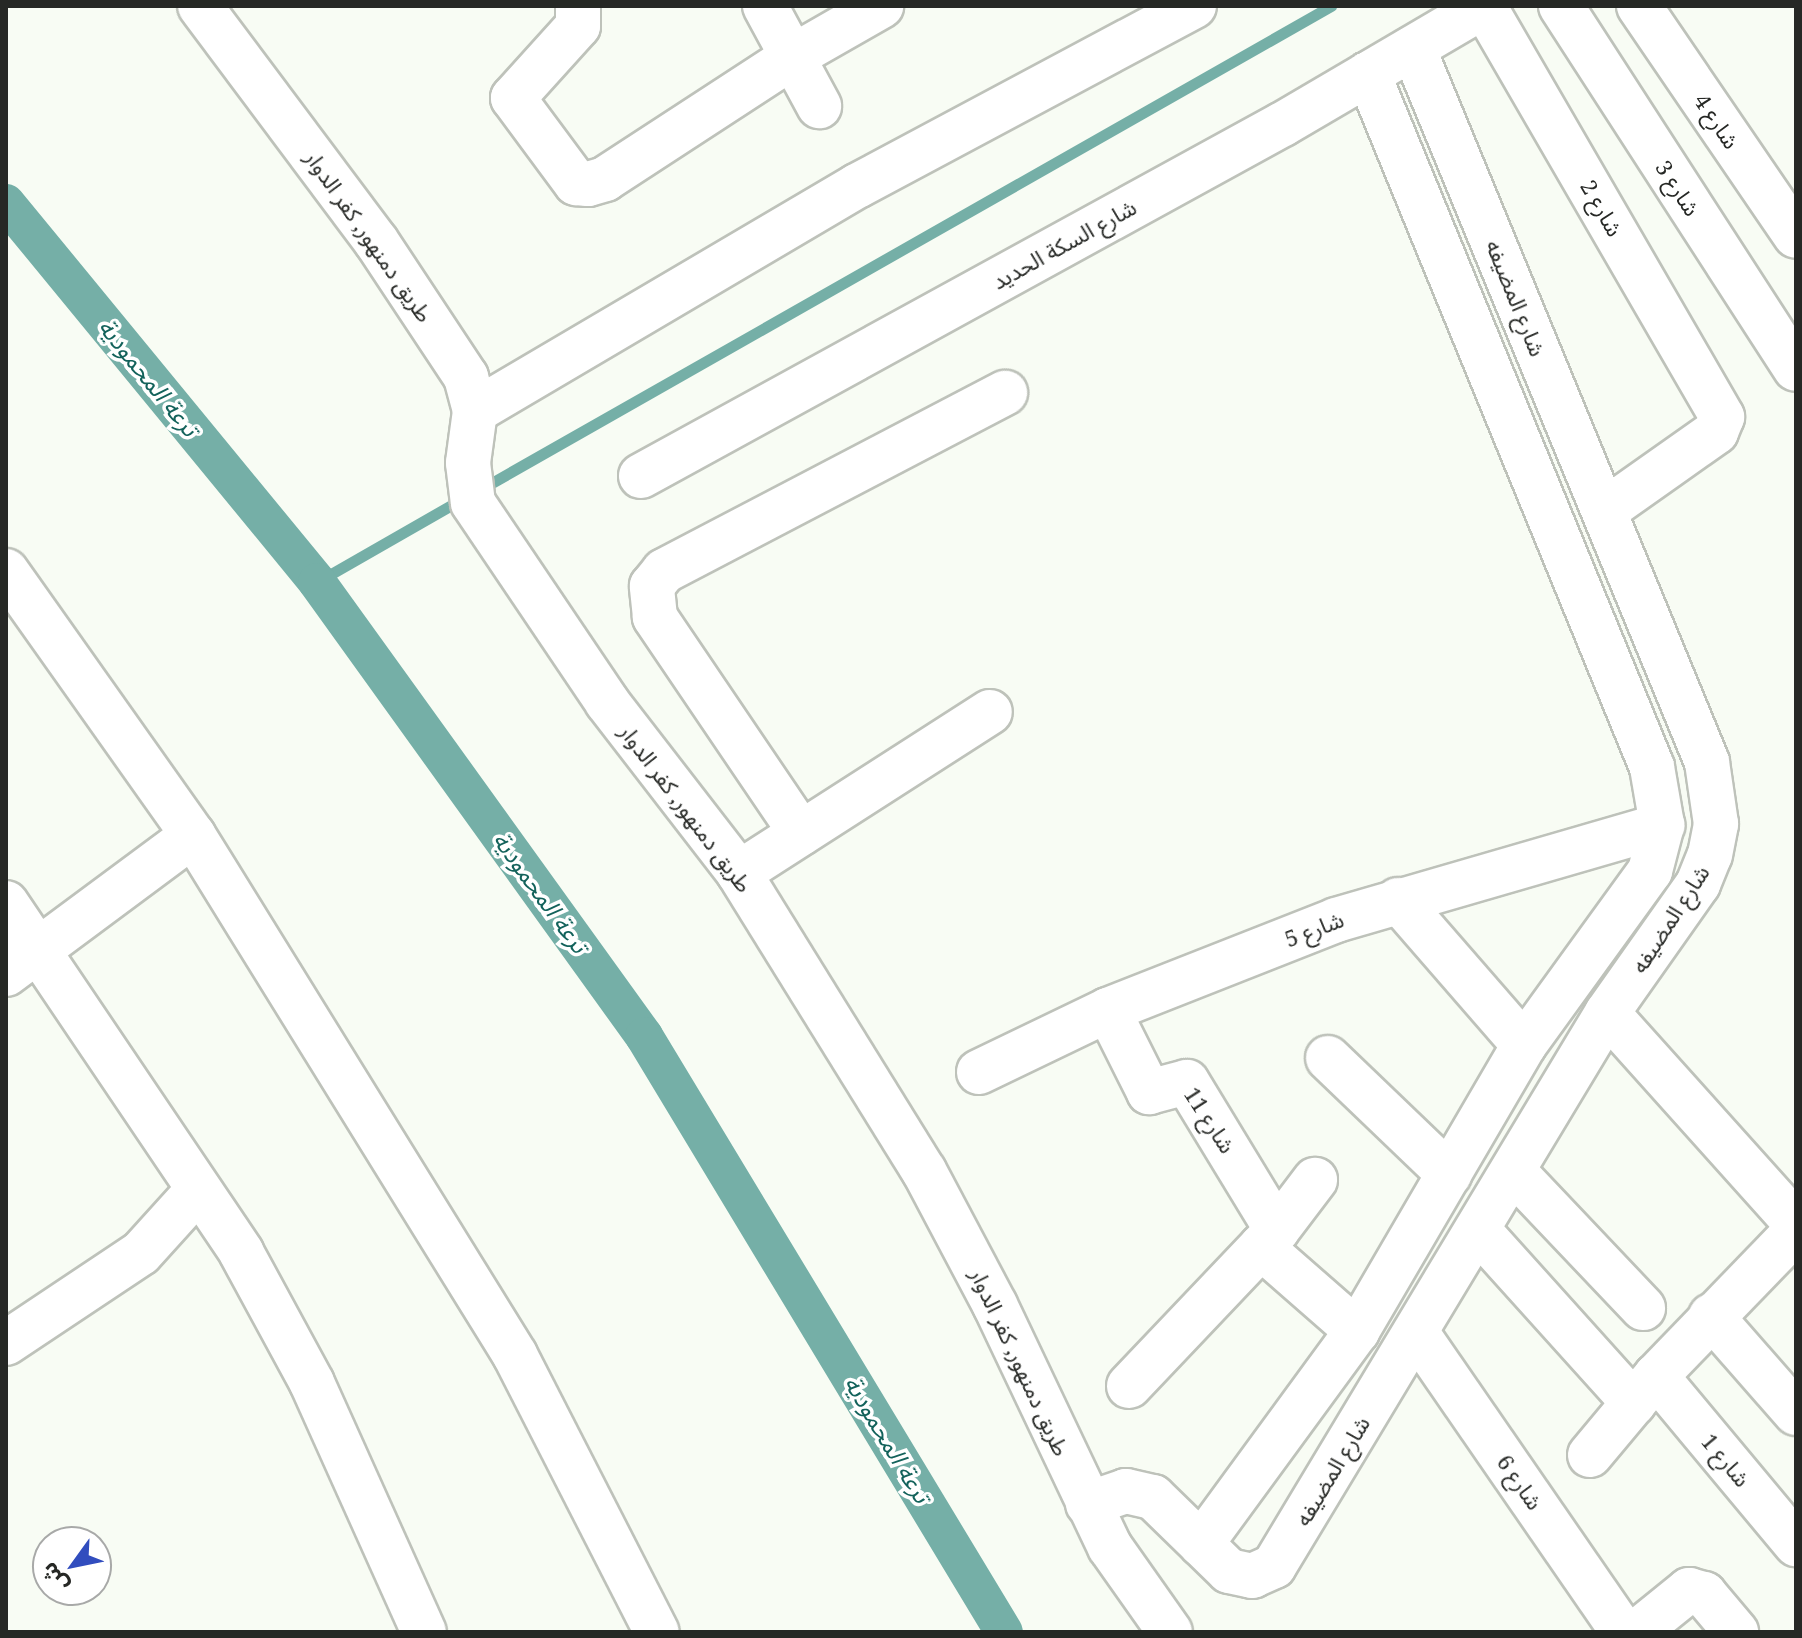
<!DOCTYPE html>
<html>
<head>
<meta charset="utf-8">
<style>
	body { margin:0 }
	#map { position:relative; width:1802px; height:1638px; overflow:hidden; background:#f8fcf4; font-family:"Noto Serif","Noto Sans Arabic",serif }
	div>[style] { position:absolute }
	.stream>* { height:11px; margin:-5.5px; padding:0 5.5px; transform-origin:5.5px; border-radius:5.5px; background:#75afa7 }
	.canal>* { height:38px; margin:-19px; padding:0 19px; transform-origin:19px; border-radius:19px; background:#75afa7 }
	.roads { filter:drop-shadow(2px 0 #bec2ba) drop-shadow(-2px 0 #bec2ba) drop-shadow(0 2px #bec2ba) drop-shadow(0 -2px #bec2ba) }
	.minor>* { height:44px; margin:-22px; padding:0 22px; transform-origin:22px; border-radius:22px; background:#fff }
	.major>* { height:44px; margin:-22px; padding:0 22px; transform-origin:22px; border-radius:22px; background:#fff }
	span { translate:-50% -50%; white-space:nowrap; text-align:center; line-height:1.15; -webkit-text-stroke:7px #fff; paint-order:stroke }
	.street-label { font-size:22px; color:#262825 }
	.water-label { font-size:24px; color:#13625b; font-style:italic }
	.frame { position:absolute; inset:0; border:8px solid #262825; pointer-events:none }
	.north { position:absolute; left:32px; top:1526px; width:80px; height:80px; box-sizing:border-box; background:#fff; border:2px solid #a8a9a8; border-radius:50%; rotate:237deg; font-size:22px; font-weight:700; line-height:32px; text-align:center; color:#262825 }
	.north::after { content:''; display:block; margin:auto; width:28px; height:36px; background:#314dbe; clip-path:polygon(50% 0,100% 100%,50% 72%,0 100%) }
</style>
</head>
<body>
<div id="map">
	<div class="stream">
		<div style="left:481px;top:489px;width:978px;rotate:-29.61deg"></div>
		<div style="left:317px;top:582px;width:167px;rotate:-29.8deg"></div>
	</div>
	<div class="canal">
		<div style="left:6px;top:203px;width:490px;rotate:50.6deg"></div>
		<div style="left:317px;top:582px;width:560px;rotate:54.24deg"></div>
		<div style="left:644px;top:1036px;width:696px;rotate:58.87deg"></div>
	</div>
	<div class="roads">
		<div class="minor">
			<div style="left:578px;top:6px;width:20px;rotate:90deg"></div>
			<div style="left:578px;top:26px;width:97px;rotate:132.1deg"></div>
			<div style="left:513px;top:98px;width:106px;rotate:53.5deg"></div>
			<div style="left:576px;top:183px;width:12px;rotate:5deg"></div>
			<div style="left:588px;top:184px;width:18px;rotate:-16deg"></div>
			<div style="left:605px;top:179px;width:223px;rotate:-33.1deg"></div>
			<div style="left:792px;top:57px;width:103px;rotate:-29.8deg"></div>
			<div style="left:765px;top:6px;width:114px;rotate:61.6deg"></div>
			<div style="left:1484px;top:6px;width:475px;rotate:59.9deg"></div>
			<div style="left:1722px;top:417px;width:16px;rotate:112deg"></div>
			<div style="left:1716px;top:432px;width:137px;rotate:144.8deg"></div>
			<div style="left:1561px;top:6px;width:432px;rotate:57.1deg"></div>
			<div style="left:1639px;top:6px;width:278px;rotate:55.7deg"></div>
			<div style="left:475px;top:411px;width:443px;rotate:-30.5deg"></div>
			<div style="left:857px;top:186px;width:382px;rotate:-28.1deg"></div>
			<div style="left:641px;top:476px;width:732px;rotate:-28.74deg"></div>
			<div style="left:1283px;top:124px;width:233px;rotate:-30.4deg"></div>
			<div style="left:6px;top:571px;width:324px;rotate:54.7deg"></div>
			<div style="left:193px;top:835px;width:612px;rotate:58.23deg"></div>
			<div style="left:515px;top:1355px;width:311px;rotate:62.9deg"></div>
			<div style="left:801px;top:833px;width:261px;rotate:-124.1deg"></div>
			<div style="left:655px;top:617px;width:31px;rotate:-96deg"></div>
			<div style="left:652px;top:586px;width:19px;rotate:-51deg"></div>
			<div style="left:664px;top:571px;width:385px;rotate:-27.6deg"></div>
			<div style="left:739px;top:873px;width:298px;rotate:-32.7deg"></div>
			<div style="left:1398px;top:900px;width:192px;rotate:49deg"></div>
			<div style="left:6px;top:903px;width:421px;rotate:56deg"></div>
			<div style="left:241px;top:1252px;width:149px;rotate:61.5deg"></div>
			<div style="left:312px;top:1383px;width:273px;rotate:65.8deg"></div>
			<div style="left:6px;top:974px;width:233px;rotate:-36.6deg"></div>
			<div style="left:1108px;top:1010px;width:92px;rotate:63.4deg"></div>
			<div style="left:1149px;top:1092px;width:39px;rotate:-15deg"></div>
			<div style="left:1187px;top:1082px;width:173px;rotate:58.7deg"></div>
			<div style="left:1328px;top:1058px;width:168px;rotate:43.8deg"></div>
			<div style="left:979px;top:1072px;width:143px;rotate:-25.7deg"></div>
			<div style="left:1108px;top:1010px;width:245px;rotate:-21.5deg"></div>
			<div style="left:1336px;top:920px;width:340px;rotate:-16.2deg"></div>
			<div style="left:1513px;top:1171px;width:189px;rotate:46.5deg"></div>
			<div style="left:1478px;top:1230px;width:233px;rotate:48deg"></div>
			<div style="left:1261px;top:1247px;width:128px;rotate:41.2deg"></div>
			<div style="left:1711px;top:1316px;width:129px;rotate:48.8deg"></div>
			<div style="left:1416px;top:1332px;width:364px;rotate:55.4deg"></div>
			<div style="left:6px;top:1343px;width:162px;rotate:-33.7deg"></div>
			<div style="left:141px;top:1253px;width:85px;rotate:-47.9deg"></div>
			<div style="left:1656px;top:1376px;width:219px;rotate:50.2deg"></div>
			<div style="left:1129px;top:1386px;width:215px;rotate:-46.5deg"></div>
			<div style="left:1277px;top:1230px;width:63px;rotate:-52.8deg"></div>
			<div style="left:1590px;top:1455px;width:103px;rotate:-50.1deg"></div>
			<div style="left:1656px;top:1376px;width:200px;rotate:-46deg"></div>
			<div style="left:1795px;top:1232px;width:12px;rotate:-99deg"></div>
			<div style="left:1793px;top:1220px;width:278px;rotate:-131.9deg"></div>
			<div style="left:1088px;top:1504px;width:40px;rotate:-18.9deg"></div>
			<div style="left:1126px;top:1491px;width:28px;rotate:13deg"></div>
			<div style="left:1153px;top:1497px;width:106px;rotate:44.2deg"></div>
			<div style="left:1229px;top:1571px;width:24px;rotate:12deg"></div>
			<div style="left:1252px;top:1576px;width:24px;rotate:-24deg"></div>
			<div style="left:1274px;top:1566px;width:646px;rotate:-58.94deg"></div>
			<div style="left:1607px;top:1013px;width:158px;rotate:-54.8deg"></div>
			<div style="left:1698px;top:884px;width:31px;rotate:-68deg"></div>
			<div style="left:1710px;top:855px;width:32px;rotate:-79deg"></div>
			<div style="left:1716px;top:824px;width:63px;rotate:-98.3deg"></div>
			<div style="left:1707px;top:762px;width:772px;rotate:-112.38deg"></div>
			<div style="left:1201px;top:1544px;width:264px;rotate:-53.8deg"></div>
			<div style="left:1357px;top:1331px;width:331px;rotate:-59.7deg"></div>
			<div style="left:1524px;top:1045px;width:215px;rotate:-54.1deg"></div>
			<div style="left:1650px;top:871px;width:48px;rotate:-75.4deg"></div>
			<div style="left:1662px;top:825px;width:59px;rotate:-99.8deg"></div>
			<div style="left:1652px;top:767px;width:749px;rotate:-112.28deg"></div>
			<div style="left:1637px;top:1632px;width:67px;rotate:-38.9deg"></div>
			<div style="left:1689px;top:1590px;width:16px;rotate:15deg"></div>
			<div style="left:1704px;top:1594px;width:50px;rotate:49.9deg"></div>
		</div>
		<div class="major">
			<div style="left:200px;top:6px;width:294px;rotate:53.2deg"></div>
			<div style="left:376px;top:241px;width:163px;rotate:56.5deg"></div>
			<div style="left:466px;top:377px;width:35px;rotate:75deg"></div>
			<div style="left:475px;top:411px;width:52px;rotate:97.7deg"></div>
			<div style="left:468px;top:463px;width:40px;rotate:82.9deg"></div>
			<div style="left:473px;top:503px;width:240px;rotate:56deg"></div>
			<div style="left:607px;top:702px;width:216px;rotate:52.3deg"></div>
			<div style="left:739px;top:873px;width:351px;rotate:58.2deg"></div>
			<div style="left:924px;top:1171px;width:152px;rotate:62.1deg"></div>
			<div style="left:995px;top:1305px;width:268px;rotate:64.6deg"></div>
			<div style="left:1110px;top:1547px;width:104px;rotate:54.8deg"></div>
		</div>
	</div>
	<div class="street-label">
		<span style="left:1717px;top:121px;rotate:56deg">شارع 4</span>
		<span style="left:1678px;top:188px;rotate:57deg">شارع 3</span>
		<span style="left:1602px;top:208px;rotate:60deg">شارع 2</span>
		<span style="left:369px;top:236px;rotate:55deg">طريق دمنهور, كفر الدوار</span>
		<span style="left:1064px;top:244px;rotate:-29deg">شارع السكة الحديد</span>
		<span style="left:1516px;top:298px;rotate:68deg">شارع المضيفه</span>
		<span style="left:686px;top:808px;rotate:53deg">طريق دمنهور, كفر الدوار</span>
		<span style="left:1670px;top:919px;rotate:-57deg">شارع المضيفه</span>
		<span style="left:1314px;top:929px;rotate:-21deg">شارع 5</span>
		<span style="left:1210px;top:1120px;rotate:57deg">شارع 11</span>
		<span style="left:1020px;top:1362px;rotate:65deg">طريق دمنهور, كفر الدوار</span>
		<span style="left:1726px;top:1460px;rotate:50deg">شارع 1</span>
		<span style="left:1332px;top:1471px;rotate:-59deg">شارع المضيفه</span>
		<span style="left:1520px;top:1482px;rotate:55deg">شارع 6</span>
	</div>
	<div class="water-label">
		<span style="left:149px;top:377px;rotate:51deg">ترعة المحمودية</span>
		<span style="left:541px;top:892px;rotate:54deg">ترعة المحمودية</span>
		<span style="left:888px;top:1439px;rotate:59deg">ترعة المحمودية</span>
	</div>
	<div class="frame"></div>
	<div class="north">ش</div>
</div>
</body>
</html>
